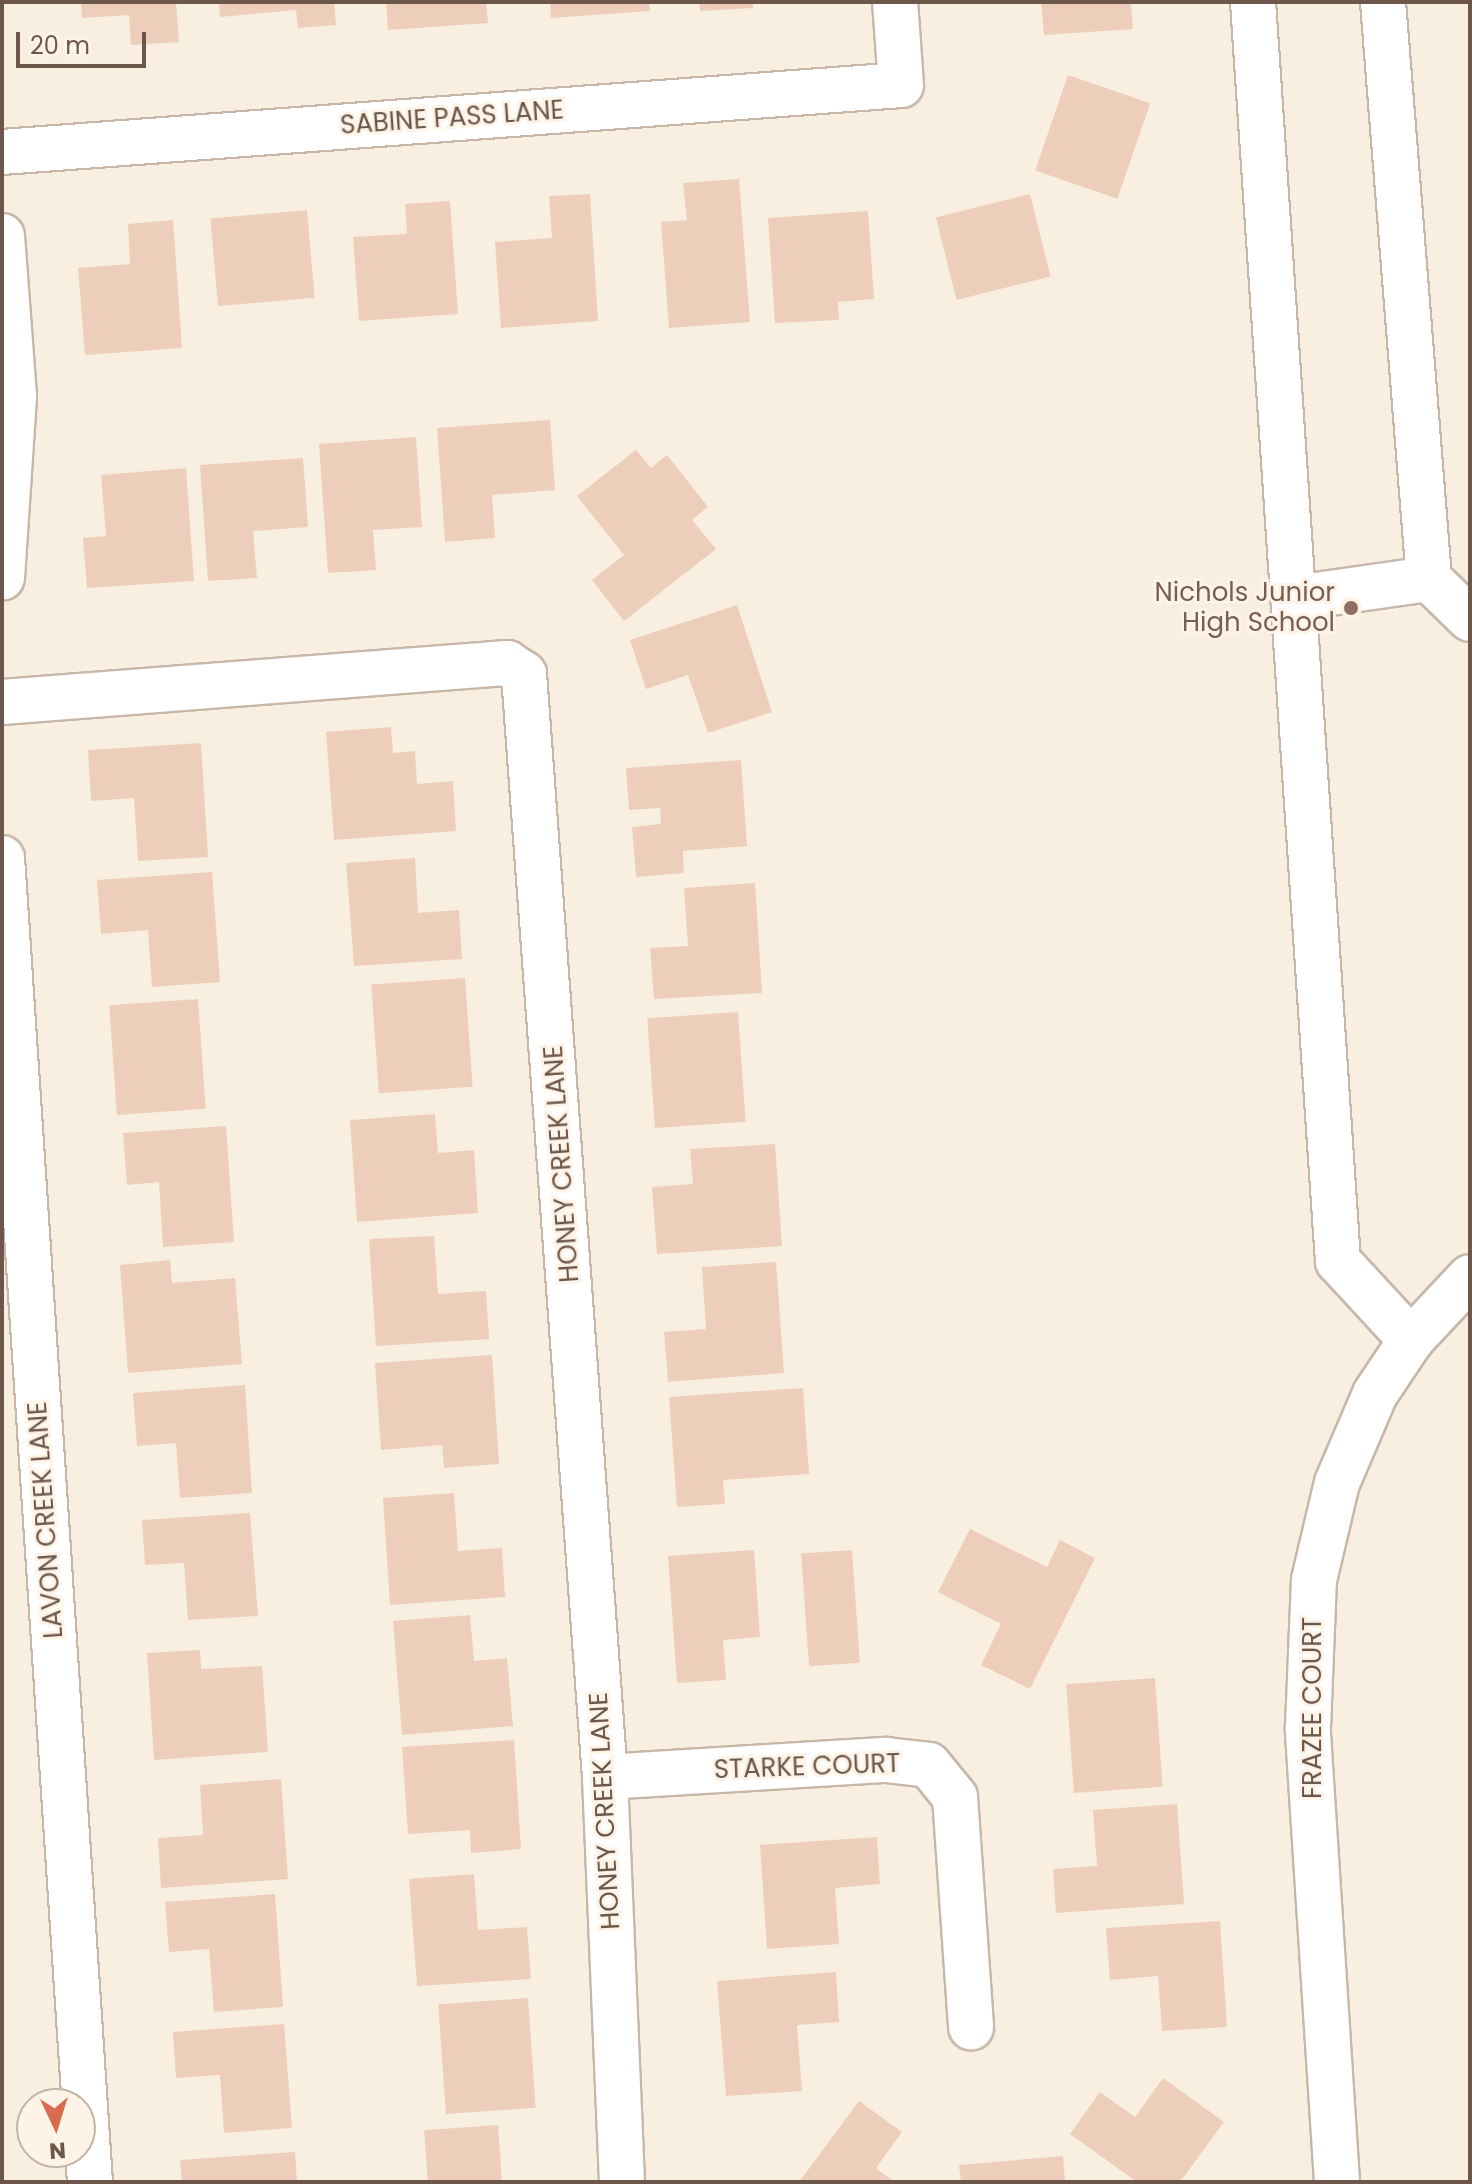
<!DOCTYPE html>
<html>
<head>
<meta charset="utf-8">
<style>
	body { margin:0 }
	#map { position:relative; width:1472px; height:2184px; overflow:hidden; background:#f9efe1; font-family:Poppins,sans-serif }
	div>[style] { position:absolute }
	.building>* { inset:0; background:#eccebb; transform-origin:0 0 }
	.roads { filter:drop-shadow(2px 0 #c8b7a9) drop-shadow(-2px 0 #c8b7a9) drop-shadow(0 2px #c8b7a9) drop-shadow(0 -2px #c8b7a9) }
	.minor>* { height:44px; margin:-22px; padding:0 22px; transform-origin:22px; border-radius:22px; background:#fff }
	.dots>* { width:22px; height:22px; translate:-50% -50%; box-sizing:border-box; border:4px solid #fdf3e6; border-radius:50% }
	span { translate:-50% -50%; white-space:nowrap; text-align:center; line-height:1.15; -webkit-text-stroke:6px #fdf3e6; paint-order:stroke }
	.street-label { font-size:26px; color:#6d564a }
	.education-label { font-size:26px; color:#785e54 }
	.right { translate:-100% -50%; text-align:right }
	.frame { position:absolute; inset:0; border:4px solid #6d564a; pointer-events:none }
	.north { position:absolute; left:16px; top:2088px; width:80px; height:80px; box-sizing:border-box; background:#fdf3e6; border:2px solid #c3b4a8; border-radius:50%; rotate:176deg; font-size:22px; font-weight:700; line-height:32px; text-align:center; color:#6d564a }
	.north::after { content:''; display:block; margin:auto; width:28px; height:36px; background:#d96c50; clip-path:polygon(50% 0,100% 100%,50% 72%,0 100%) }
	.scale { position:absolute; left:16px; top:32px; width:130px; height:36px; box-sizing:border-box; border:4px solid #6d564a; border-top:0; padding-left:10px; font-size:24px; line-height:28px; white-space:nowrap; color:#6d564a; -webkit-text-stroke:6px #fdf3e6; paint-order:stroke }
</style>
</head>
<body>
<div id="map">
	<div class="building">
		<div style="clip-path:polygon(81px 2px,176px 2px,179px 42px,131px 45px,129px 15px,82px 18px)"></div>
		<div style="clip-path:polygon(219px 2px,334px 2px,336px 25px,298px 28px,296px 10px,220px 17px)"></div>
		<div style="clip-path:polygon(386px 2px,486px 2px,488px 23px,388px 30px)"></div>
		<div style="clip-path:polygon(550px 2px,649px 2px,650px 11px,551px 18px)"></div>
		<div style="clip-path:polygon(699px 2px,753px 2px,753px 8px,700px 11px)"></div>
		<div style="clip-path:polygon(1041px 2px,1131px 2px,1133px 29px,1044px 35px)"></div>
		<div style="left:1068px;top:75px;width:87px;height:101px;rotate:19deg"></div>
		<div style="clip-path:polygon(739px 179px,750px 322px,669px 328px,661px 222px,687px 220px,683px 183px)"></div>
		<div style="clip-path:polygon(590px 194px,598px 321px,501px 328px,495px 242px,552px 238px,549px 196px)"></div>
		<div style="left:1030px;top:194px;width:85px;height:97px;rotate:76deg"></div>
		<div style="clip-path:polygon(450px 201px,458px 314px,359px 321px,353px 237px,407px 234px,405px 204px)"></div>
		<div style="left:307px;top:210px;width:88px;height:97px;rotate:85deg"></div>
		<div style="clip-path:polygon(868px 211px,874px 299px,838px 302px,839px 320px,775px 323px,768px 218px)"></div>
		<div style="clip-path:polygon(173px 220px,182px 348px,85px 355px,78px 268px,130px 264px,128px 224px)"></div>
		<div style="clip-path:polygon(550px 420px,555px 490px,492px 495px,495px 538px,445px 542px,437px 428px)"></div>
		<div style="clip-path:polygon(416px 437px,422px 527px,373px 530px,376px 570px,328px 573px,319px 444px)"></div>
		<div style="clip-path:polygon(636px 450px,651px 468px,667px 455px,708px 507px,692px 520px,716px 549px,624px 621px,592px 580px,624px 555px,577px 496px)"></div>
		<div style="clip-path:polygon(303px 458px,308px 527px,253px 531px,257px 578px,208px 581px,200px 465px)"></div>
		<div style="clip-path:polygon(186px 468px,194px 581px,87px 588px,83px 538px,106px 536px,101px 475px)"></div>
		<div style="clip-path:polygon(737px 605px,772px 712px,708px 733px,688px 675px,646px 689px,630px 640px)"></div>
		<div style="clip-path:polygon(391px 727px,393px 753px,415px 751px,417px 784px,453px 781px,456px 831px,334px 840px,326px 732px)"></div>
		<div style="clip-path:polygon(201px 743px,208px 857px,138px 861px,134px 798px,91px 801px,88px 750px)"></div>
		<div style="clip-path:polygon(741px 760px,747px 846px,683px 851px,684px 873px,636px 877px,632px 827px,661px 824px,660px 808px,629px 810px,626px 768px)"></div>
		<div style="clip-path:polygon(415px 858px,418px 913px,459px 910px,462px 959px,354px 966px,346px 863px)"></div>
		<div style="clip-path:polygon(212px 872px,220px 982px,152px 987px,148px 930px,101px 934px,97px 880px)"></div>
		<div style="clip-path:polygon(755px 883px,762px 993px,654px 999px,650px 948px,688px 946px,684px 888px)"></div>
		<div style="left:465px;top:978px;width:109px;height:94px;rotate:86deg"></div>
		<div style="left:198px;top:999px;width:110px;height:89px;rotate:86deg"></div>
		<div style="left:738px;top:1012px;width:110px;height:91px;rotate:86deg"></div>
		<div style="clip-path:polygon(435px 1114px,438px 1153px,474px 1150px,478px 1213px,357px 1222px,350px 1120px)"></div>
		<div style="clip-path:polygon(226px 1126px,234px 1242px,163px 1247px,159px 1182px,127px 1185px,123px 1133px)"></div>
		<div style="clip-path:polygon(775px 1144px,782px 1246px,657px 1254px,652px 1187px,693px 1184px,690px 1149px)"></div>
		<div style="clip-path:polygon(434px 1236px,438px 1294px,486px 1291px,489px 1339px,376px 1346px,369px 1239px)"></div>
		<div style="clip-path:polygon(170px 1260px,172px 1283px,235px 1278px,242px 1364px,128px 1373px,120px 1265px)"></div>
		<div style="clip-path:polygon(776px 1262px,784px 1373px,668px 1382px,664px 1332px,706px 1329px,702px 1267px)"></div>
		<div style="clip-path:polygon(492px 1355px,499px 1464px,444px 1468px,442px 1445px,381px 1450px,375px 1363px)"></div>
		<div style="clip-path:polygon(245px 1385px,252px 1493px,180px 1498px,176px 1443px,137px 1446px,133px 1393px)"></div>
		<div style="clip-path:polygon(803px 1388px,809px 1474px,723px 1480px,725px 1504px,677px 1507px,669px 1397px)"></div>
		<div style="clip-path:polygon(454px 1493px,458px 1551px,502px 1548px,505px 1597px,390px 1605px,383px 1498px)"></div>
		<div style="clip-path:polygon(250px 1513px,258px 1616px,188px 1620px,184px 1563px,145px 1565px,142px 1520px)"></div>
		<div style="clip-path:polygon(970px 1529px,1047px 1567px,1060px 1540px,1095px 1558px,1030px 1689px,981px 1665px,1001px 1624px,938px 1592px)"></div>
		<div style="clip-path:polygon(754px 1550px,760px 1637px,723px 1640px,726px 1680px,677px 1683px,668px 1556px)"></div>
		<div style="left:852px;top:1550px;width:113px;height:51px;rotate:86deg"></div>
		<div style="clip-path:polygon(470px 1615px,474px 1661px,507px 1658px,513px 1726px,402px 1735px,393px 1621px)"></div>
		<div style="clip-path:polygon(200px 1650px,201px 1669px,262px 1666px,268px 1752px,154px 1760px,147px 1653px)"></div>
		<div style="left:1155px;top:1678px;width:109px;height:89px;rotate:86deg"></div>
		<div style="clip-path:polygon(514px 1740px,521px 1849px,471px 1853px,470px 1830px,408px 1834px,402px 1747px)"></div>
		<div style="clip-path:polygon(281px 1779px,288px 1879px,161px 1888px,158px 1838px,203px 1835px,200px 1785px)"></div>
		<div style="clip-path:polygon(1177px 1804px,1184px 1904px,1056px 1913px,1053px 1869px,1097px 1866px,1093px 1810px)"></div>
		<div style="clip-path:polygon(877px 1837px,880px 1884px,835px 1888px,839px 1944px,767px 1949px,760px 1845px)"></div>
		<div style="clip-path:polygon(474px 1874px,478px 1930px,527px 1927px,531px 1979px,417px 1986px,409px 1879px)"></div>
		<div style="clip-path:polygon(275px 1894px,283px 2007px,214px 2012px,209px 1949px,169px 1952px,165px 1902px)"></div>
		<div style="clip-path:polygon(1220px 1921px,1227px 2027px,1162px 2031px,1158px 1976px,1110px 1980px,1106px 1928px)"></div>
		<div style="clip-path:polygon(836px 1972px,839px 2022px,797px 2025px,802px 2091px,726px 2096px,717px 1981px)"></div>
		<div style="left:528px;top:1998px;width:110px;height:90px;rotate:86deg"></div>
		<div style="clip-path:polygon(284px 2024px,292px 2128px,224px 2133px,220px 2075px,176px 2078px,173px 2032px)"></div>
		<div style="clip-path:polygon(1163px 2078px,1224px 2122px,1180px 2182px,1137px 2182px,1070px 2134px,1100px 2092px,1135px 2117px)"></div>
		<div style="clip-path:polygon(859px 2101px,902px 2132px,876px 2168px,894px 2182px,799px 2182px)"></div>
		<div style="left:498px;top:2125px;width:57px;height:74px;rotate:86deg"></div>
		<div style="clip-path:polygon(295px 2152px,297px 2182px,182px 2182px,180px 2160px)"></div>
		<div style="clip-path:polygon(1063px 2156px,1065px 2182px,961px 2182px,959px 2165px)"></div>
	</div>
	<div class="roads">
		<div class="minor">
			<div style="left:1253px;top:2px;width:1262px;rotate:86.14deg"></div>
			<div style="left:1338px;top:1261px;width:108px;rotate:47.3deg"></div>
			<div style="left:1383px;top:2px;width:579px;rotate:85.44deg"></div>
			<div style="left:1429px;top:579px;width:57px;rotate:44.3deg"></div>
			<div style="left:2px;top:152px;width:901px;rotate:-4.26deg"></div>
			<div style="left:901px;top:85px;width:83px;rotate:-94.1deg"></div>
			<div style="left:2px;top:236px;width:161px;rotate:85.7deg"></div>
			<div style="left:14px;top:397px;width:181px;rotate:93.8deg"></div>
			<div style="left:1295px;top:598px;width:135px;rotate:-8.1deg"></div>
			<div style="left:2px;top:702px;width:507px;rotate:-4.42deg"></div>
			<div style="left:507px;top:663px;width:20px;rotate:33deg"></div>
			<div style="left:524px;top:674px;width:1106px;rotate:85.8deg"></div>
			<div style="left:605px;top:1777px;width:405px;rotate:87.6deg"></div>
			<div style="left:2px;top:858px;width:1327px;rotate:86.2deg"></div>
			<div style="left:605px;top:1777px;width:282px;rotate:-3.5deg"></div>
			<div style="left:886px;top:1760px;width:43px;rotate:6.6deg"></div>
			<div style="left:929px;top:1765px;width:41px;rotate:50.9deg"></div>
			<div style="left:955px;top:1797px;width:231px;rotate:86deg"></div>
			<div style="left:1337px;top:2182px;width:455px;rotate:-93.7deg"></div>
			<div style="left:1308px;top:1728px;width:148px;rotate:-87.7deg"></div>
			<div style="left:1314px;top:1580px;width:100px;rotate:-76.7deg"></div>
			<div style="left:1337px;top:1483px;width:97px;rotate:-66.9deg"></div>
			<div style="left:1375px;top:1394px;width:65px;rotate:-56.3deg"></div>
			<div style="left:1411px;top:1340px;width:86px;rotate:-46.9deg"></div>
		</div>
	</div>
	<div class="dots">
		<div style="left:1351px;top:608px;background:#8d6e63"></div>
	</div>
	<div class="street-label">
		<span style="left:452px;top:118px;rotate:-4deg">SABINE PASS LANE</span>
		<span style="left:562px;top:1164px;rotate:-94deg">HONEY CREEK LANE</span>
		<span style="left:46px;top:1520px;rotate:-94deg">LAVON CREEK LANE</span>
		<span style="left:1313px;top:1708px;rotate:-90deg">FRAZEE COURT</span>
		<span style="left:807px;top:1767px;rotate:-2deg">STARKE COURT</span>
		<span style="left:605px;top:1811px;rotate:-93deg">HONEY CREEK LANE</span>
	</div>
	<div class="education-label">
		<span class="right" style="left:1335px;top:608px">Nichols Junior<br>High School</span>
	</div>
	<div class="frame"></div>
	<div class="north">N</div>
	<div class="scale">20 m</div>
</div>
</body>
</html>
